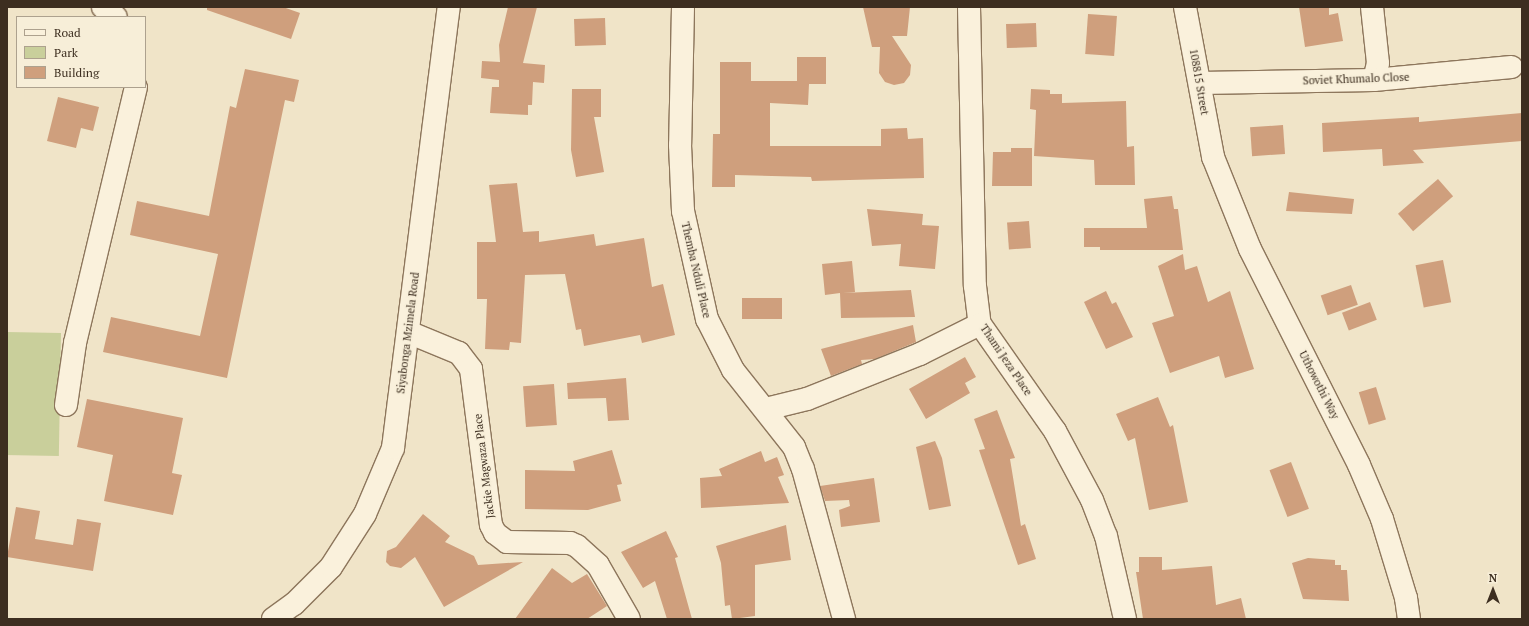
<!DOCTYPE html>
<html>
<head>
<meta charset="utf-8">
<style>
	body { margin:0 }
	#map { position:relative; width:1529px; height:626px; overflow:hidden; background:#f0e4c8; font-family:"PT Serif",serif }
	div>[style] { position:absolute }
	.green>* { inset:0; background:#c9cf9b; transform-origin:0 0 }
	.building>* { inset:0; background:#cf9f7d; transform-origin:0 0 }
	.roads { filter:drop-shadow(1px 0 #8d765c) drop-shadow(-1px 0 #8d765c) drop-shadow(0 1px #8d765c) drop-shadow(0 -1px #8d765c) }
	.minor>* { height:22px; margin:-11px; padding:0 11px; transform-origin:11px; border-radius:11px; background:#faf1dc }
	span { translate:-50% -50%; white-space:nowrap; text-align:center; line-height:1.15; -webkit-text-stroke:3px #f7eed8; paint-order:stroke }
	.street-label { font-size:11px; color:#3d2e20 }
	.frame { position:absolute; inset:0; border:8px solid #3d2e20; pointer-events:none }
	.legend { position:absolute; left:16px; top:16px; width:130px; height:72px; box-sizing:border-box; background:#f7eed8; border:1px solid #ada18e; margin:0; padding:5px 7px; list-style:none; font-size:12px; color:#3d2e20 }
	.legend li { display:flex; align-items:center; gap:8px; height:20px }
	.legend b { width:20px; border:1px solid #ada18e }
	.north { position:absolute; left:1473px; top:570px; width:40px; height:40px; -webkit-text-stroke:3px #f7eed8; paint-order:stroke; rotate:0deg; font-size:11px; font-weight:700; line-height:16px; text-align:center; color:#3d2e20 }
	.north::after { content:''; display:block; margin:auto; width:14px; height:18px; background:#3d2e20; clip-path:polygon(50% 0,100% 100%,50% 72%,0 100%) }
</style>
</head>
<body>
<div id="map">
	<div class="green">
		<div style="left:7px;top:332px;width:54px;height:123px;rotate:1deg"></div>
	</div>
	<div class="building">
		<div style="clip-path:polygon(207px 7px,283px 7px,300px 13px,291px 39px,207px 10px)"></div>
		<div style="clip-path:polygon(508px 7px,537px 7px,523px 63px,545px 65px,544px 83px,533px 82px,532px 105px,528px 105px,528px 115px,490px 113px,492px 87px,499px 87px,499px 80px,481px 78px,482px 61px,500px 62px,499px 45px)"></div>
		<div style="clip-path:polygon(863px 7px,910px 7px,907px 36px,892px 36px,911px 65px,910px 75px,904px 83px,894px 85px,885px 82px,879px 73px,880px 47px,872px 47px)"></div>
		<div style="clip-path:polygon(1299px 7px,1329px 7px,1329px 15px,1338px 13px,1343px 41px,1305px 47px)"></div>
		<div style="left:1088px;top:14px;width:29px;height:40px;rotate:4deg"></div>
		<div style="left:605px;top:18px;width:27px;height:31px;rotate:88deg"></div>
		<div style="left:1036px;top:23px;width:24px;height:30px;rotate:88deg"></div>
		<div style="clip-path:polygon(797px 57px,826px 57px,826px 84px,809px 84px,808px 105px,770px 103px,770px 146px,881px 146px,881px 129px,907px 128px,908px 139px,923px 138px,924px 178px,812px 181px,811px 177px,735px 175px,735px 187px,712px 187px,713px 134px,720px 134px,720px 62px,751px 62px,751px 81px,797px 81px)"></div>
		<div style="clip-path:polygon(245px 69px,299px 80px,294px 102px,285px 100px,227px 378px,103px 352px,111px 317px,200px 336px,218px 254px,130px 235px,137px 201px,209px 216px,230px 106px,236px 108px)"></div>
		<div style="clip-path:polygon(572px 89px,601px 89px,601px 117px,594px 117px,604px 172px,576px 177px,571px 150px)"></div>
		<div style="clip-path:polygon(1031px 89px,1050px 90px,1050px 94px,1062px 94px,1062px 103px,1126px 101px,1127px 147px,1134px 146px,1135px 185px,1095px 185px,1094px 160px,1034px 156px,1036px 110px,1030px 109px)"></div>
		<div style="clip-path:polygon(58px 97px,99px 107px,93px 131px,81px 128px,76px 148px,47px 141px)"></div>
		<div style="clip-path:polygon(1522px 113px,1522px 141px,1413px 150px,1424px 163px,1383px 166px,1382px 149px,1323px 152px,1322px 123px,1419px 117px,1419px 122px)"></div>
		<div style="left:1283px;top:125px;width:29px;height:33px;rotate:86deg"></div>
		<div style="clip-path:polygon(1011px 148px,1032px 148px,1032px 186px,992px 186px,993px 152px,1011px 152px)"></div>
		<div style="left:1438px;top:179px;width:23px;height:53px;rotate:49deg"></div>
		<div style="clip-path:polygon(517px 183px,523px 232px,539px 231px,539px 242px,594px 234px,596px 246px,644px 238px,652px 287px,663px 284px,675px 335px,642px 343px,640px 335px,584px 346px,581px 329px,576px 330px,565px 274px,525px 275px,521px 343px,510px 342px,509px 350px,485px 349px,487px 299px,477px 299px,477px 242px,496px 242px,489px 185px)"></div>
		<div style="clip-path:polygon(1289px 192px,1354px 199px,1352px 214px,1286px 211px)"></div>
		<div style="clip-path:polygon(1172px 196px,1174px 209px,1178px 209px,1183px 250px,1100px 250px,1100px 247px,1084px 247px,1084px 228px,1147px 228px,1144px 199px)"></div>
		<div style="clip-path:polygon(867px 209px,923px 214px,922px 225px,939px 226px,935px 269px,899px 266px,901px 244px,872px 246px)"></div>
		<div style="left:1029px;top:221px;width:27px;height:22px;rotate:86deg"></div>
		<div style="clip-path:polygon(1183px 254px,1185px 270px,1197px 266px,1208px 302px,1230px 291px,1254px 369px,1225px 378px,1219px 356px,1170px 373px,1152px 323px,1174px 316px,1158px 266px)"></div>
		<div style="left:1443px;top:260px;width:43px;height:28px;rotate:79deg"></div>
		<div style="clip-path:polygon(852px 261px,855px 292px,843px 293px,911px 290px,915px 317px,841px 318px,840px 293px,825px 295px,822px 264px)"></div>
		<div style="left:1351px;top:285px;width:21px;height:32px;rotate:71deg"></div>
		<div style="clip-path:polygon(1106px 291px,1112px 304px,1116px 302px,1133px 337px,1106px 349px,1084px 302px)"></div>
		<div style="left:742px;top:298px;width:40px;height:21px"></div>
		<div style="left:1370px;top:302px;width:19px;height:30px;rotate:69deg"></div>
		<div style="clip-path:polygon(913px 325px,916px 342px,875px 359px,861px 360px,862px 364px,831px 376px,821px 349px)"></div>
		<div style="clip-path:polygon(965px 357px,976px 377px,965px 383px,970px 393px,926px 419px,909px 389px)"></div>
		<div style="clip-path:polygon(626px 378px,629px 420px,608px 421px,606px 398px,568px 399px,567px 383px)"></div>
		<div style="left:554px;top:384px;width:41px;height:31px;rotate:86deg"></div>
		<div style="left:1376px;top:387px;width:34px;height:18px;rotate:73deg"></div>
		<div style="clip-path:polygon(1158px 397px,1170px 427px,1173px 425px,1188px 502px,1149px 510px,1135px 438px,1128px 441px,1116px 414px)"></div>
		<div style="clip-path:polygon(87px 399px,183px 418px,172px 473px,182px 475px,173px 515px,104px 501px,113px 455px,77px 447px)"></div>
		<div style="clip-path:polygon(997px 410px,1015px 458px,1010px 459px,1021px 526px,1025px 524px,1036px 559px,1018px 565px,979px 450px,985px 449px,974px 419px)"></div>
		<div style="clip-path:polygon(935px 441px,942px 458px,951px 506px,929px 510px,916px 447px)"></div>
		<div style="clip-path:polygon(612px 450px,622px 484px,617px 485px,621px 501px,588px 510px,525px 509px,525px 470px,575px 471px,573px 461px)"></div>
		<div style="clip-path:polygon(761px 451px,765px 462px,777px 457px,784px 475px,778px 477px,789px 503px,701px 508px,700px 478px,722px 476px,719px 469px)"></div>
		<div style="left:1291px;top:462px;width:50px;height:23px;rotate:69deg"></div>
		<div style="clip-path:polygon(874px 478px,880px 522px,841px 527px,839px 510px,850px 506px,849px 500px,825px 501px,820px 486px)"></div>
		<div style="clip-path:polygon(16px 507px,40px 511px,35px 539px,73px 545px,77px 519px,101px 523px,93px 571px,7px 557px)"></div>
		<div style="clip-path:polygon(423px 514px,450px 536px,445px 542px,474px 556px,478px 565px,523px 562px,444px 607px,415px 557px,401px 568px,390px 566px,386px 562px,387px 551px,396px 547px)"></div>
		<div style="clip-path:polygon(786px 525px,791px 560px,755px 565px,755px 616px,732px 619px,730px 605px,725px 606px,721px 563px,716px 546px)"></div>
		<div style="clip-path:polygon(666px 531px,678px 557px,675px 558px,692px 619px,667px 619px,655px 581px,643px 588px,621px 552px)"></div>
		<div style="clip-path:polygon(1139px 557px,1162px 557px,1162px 570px,1212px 566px,1216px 605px,1241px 598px,1246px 619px,1143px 619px,1136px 572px,1139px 572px)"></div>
		<div style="clip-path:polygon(1308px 558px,1335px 560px,1335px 565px,1341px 565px,1341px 570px,1347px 570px,1349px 601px,1303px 599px,1292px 563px)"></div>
		<div style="clip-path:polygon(552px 568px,572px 583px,587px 574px,607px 606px,587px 619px,515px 619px)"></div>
	</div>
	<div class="roads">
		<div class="minor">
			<div style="left:103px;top:7px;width:16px;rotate:38deg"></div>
			<div style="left:683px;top:7px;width:138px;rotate:91.2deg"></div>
			<div style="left:680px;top:145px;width:66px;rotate:87.4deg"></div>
			<div style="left:683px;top:211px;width:111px;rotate:77.5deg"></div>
			<div style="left:707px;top:319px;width:57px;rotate:63deg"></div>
			<div style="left:733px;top:370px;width:98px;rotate:51.6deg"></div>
			<div style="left:794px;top:447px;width:24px;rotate:68deg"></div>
			<div style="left:803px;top:469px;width:156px;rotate:74.7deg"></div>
			<div style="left:969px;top:7px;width:279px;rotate:88.8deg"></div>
			<div style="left:975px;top:286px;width:38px;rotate:83deg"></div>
			<div style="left:980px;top:324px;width:131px;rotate:55deg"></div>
			<div style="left:1055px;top:431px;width:78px;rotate:61.8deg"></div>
			<div style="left:1092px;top:500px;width:39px;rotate:69deg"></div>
			<div style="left:1106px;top:536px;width:85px;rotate:77.1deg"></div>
			<div style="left:1185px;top:7px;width:153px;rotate:79.4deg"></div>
			<div style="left:1213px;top:157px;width:99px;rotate:68.1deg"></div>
			<div style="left:1250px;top:249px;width:242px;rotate:63.2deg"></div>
			<div style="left:1359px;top:465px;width:59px;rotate:66.9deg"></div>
			<div style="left:1382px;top:519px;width:83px;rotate:73.1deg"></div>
			<div style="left:1406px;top:598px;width:21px;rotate:82deg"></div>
			<div style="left:1372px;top:7px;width:56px;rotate:83.9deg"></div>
			<div style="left:1378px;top:63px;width:17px;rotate:103deg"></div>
			<div style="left:1200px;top:83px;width:174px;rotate:-1deg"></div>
			<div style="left:1374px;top:80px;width:138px;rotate:-5.4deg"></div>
			<div style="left:408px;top:332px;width:55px;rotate:22.4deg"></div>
			<div style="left:459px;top:353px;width:20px;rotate:53deg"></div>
			<div style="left:471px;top:369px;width:157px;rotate:82.7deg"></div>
			<div style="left:491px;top:525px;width:9px;rotate:63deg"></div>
			<div style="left:495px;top:533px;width:15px;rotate:37deg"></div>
			<div style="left:507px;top:542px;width:63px;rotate:0.9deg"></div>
			<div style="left:570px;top:543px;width:8px;rotate:23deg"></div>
			<div style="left:577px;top:546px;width:28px;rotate:42deg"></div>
			<div style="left:598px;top:565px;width:62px;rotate:60.1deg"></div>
			<div style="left:66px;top:405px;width:63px;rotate:-81.7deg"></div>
			<div style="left:75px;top:343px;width:263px;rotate:-76.6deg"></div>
			<div style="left:766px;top:409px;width:42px;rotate:-13.7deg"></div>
			<div style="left:807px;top:399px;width:122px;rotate:-21.7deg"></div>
			<div style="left:920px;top:354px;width:67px;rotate:-26.6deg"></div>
			<div style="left:273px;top:619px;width:26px;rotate:-36deg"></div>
			<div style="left:294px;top:604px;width:52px;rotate:-45deg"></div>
			<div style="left:331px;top:567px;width:63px;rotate:-57.3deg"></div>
			<div style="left:365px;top:514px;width:72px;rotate:-67deg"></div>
			<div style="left:393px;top:448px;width:445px;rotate:-82.8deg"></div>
		</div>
	</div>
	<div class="street-label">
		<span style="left:1356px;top:79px;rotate:-2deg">Soviet Khumalo Close</span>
		<span style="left:1199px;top:82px;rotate:80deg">108815 Street</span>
		<span style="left:696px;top:270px;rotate:77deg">Themba Nduli Place</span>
		<span style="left:408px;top:333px;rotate:-83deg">Siyabonga Mzimela Road</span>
		<span style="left:1006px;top:360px;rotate:56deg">Thami Jeza Place</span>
		<span style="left:1319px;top:385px;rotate:63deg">Uthowothi Way</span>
		<span style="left:484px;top:466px;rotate:-97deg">Jackie Magwaza Place</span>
	</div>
	<div class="frame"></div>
	<ul class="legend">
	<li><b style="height:5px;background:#faf1dc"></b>Road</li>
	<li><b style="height:11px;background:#c9cf9b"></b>Park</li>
	<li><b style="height:11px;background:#cf9f7d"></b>Building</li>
	</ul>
	<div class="north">N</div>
</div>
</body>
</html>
